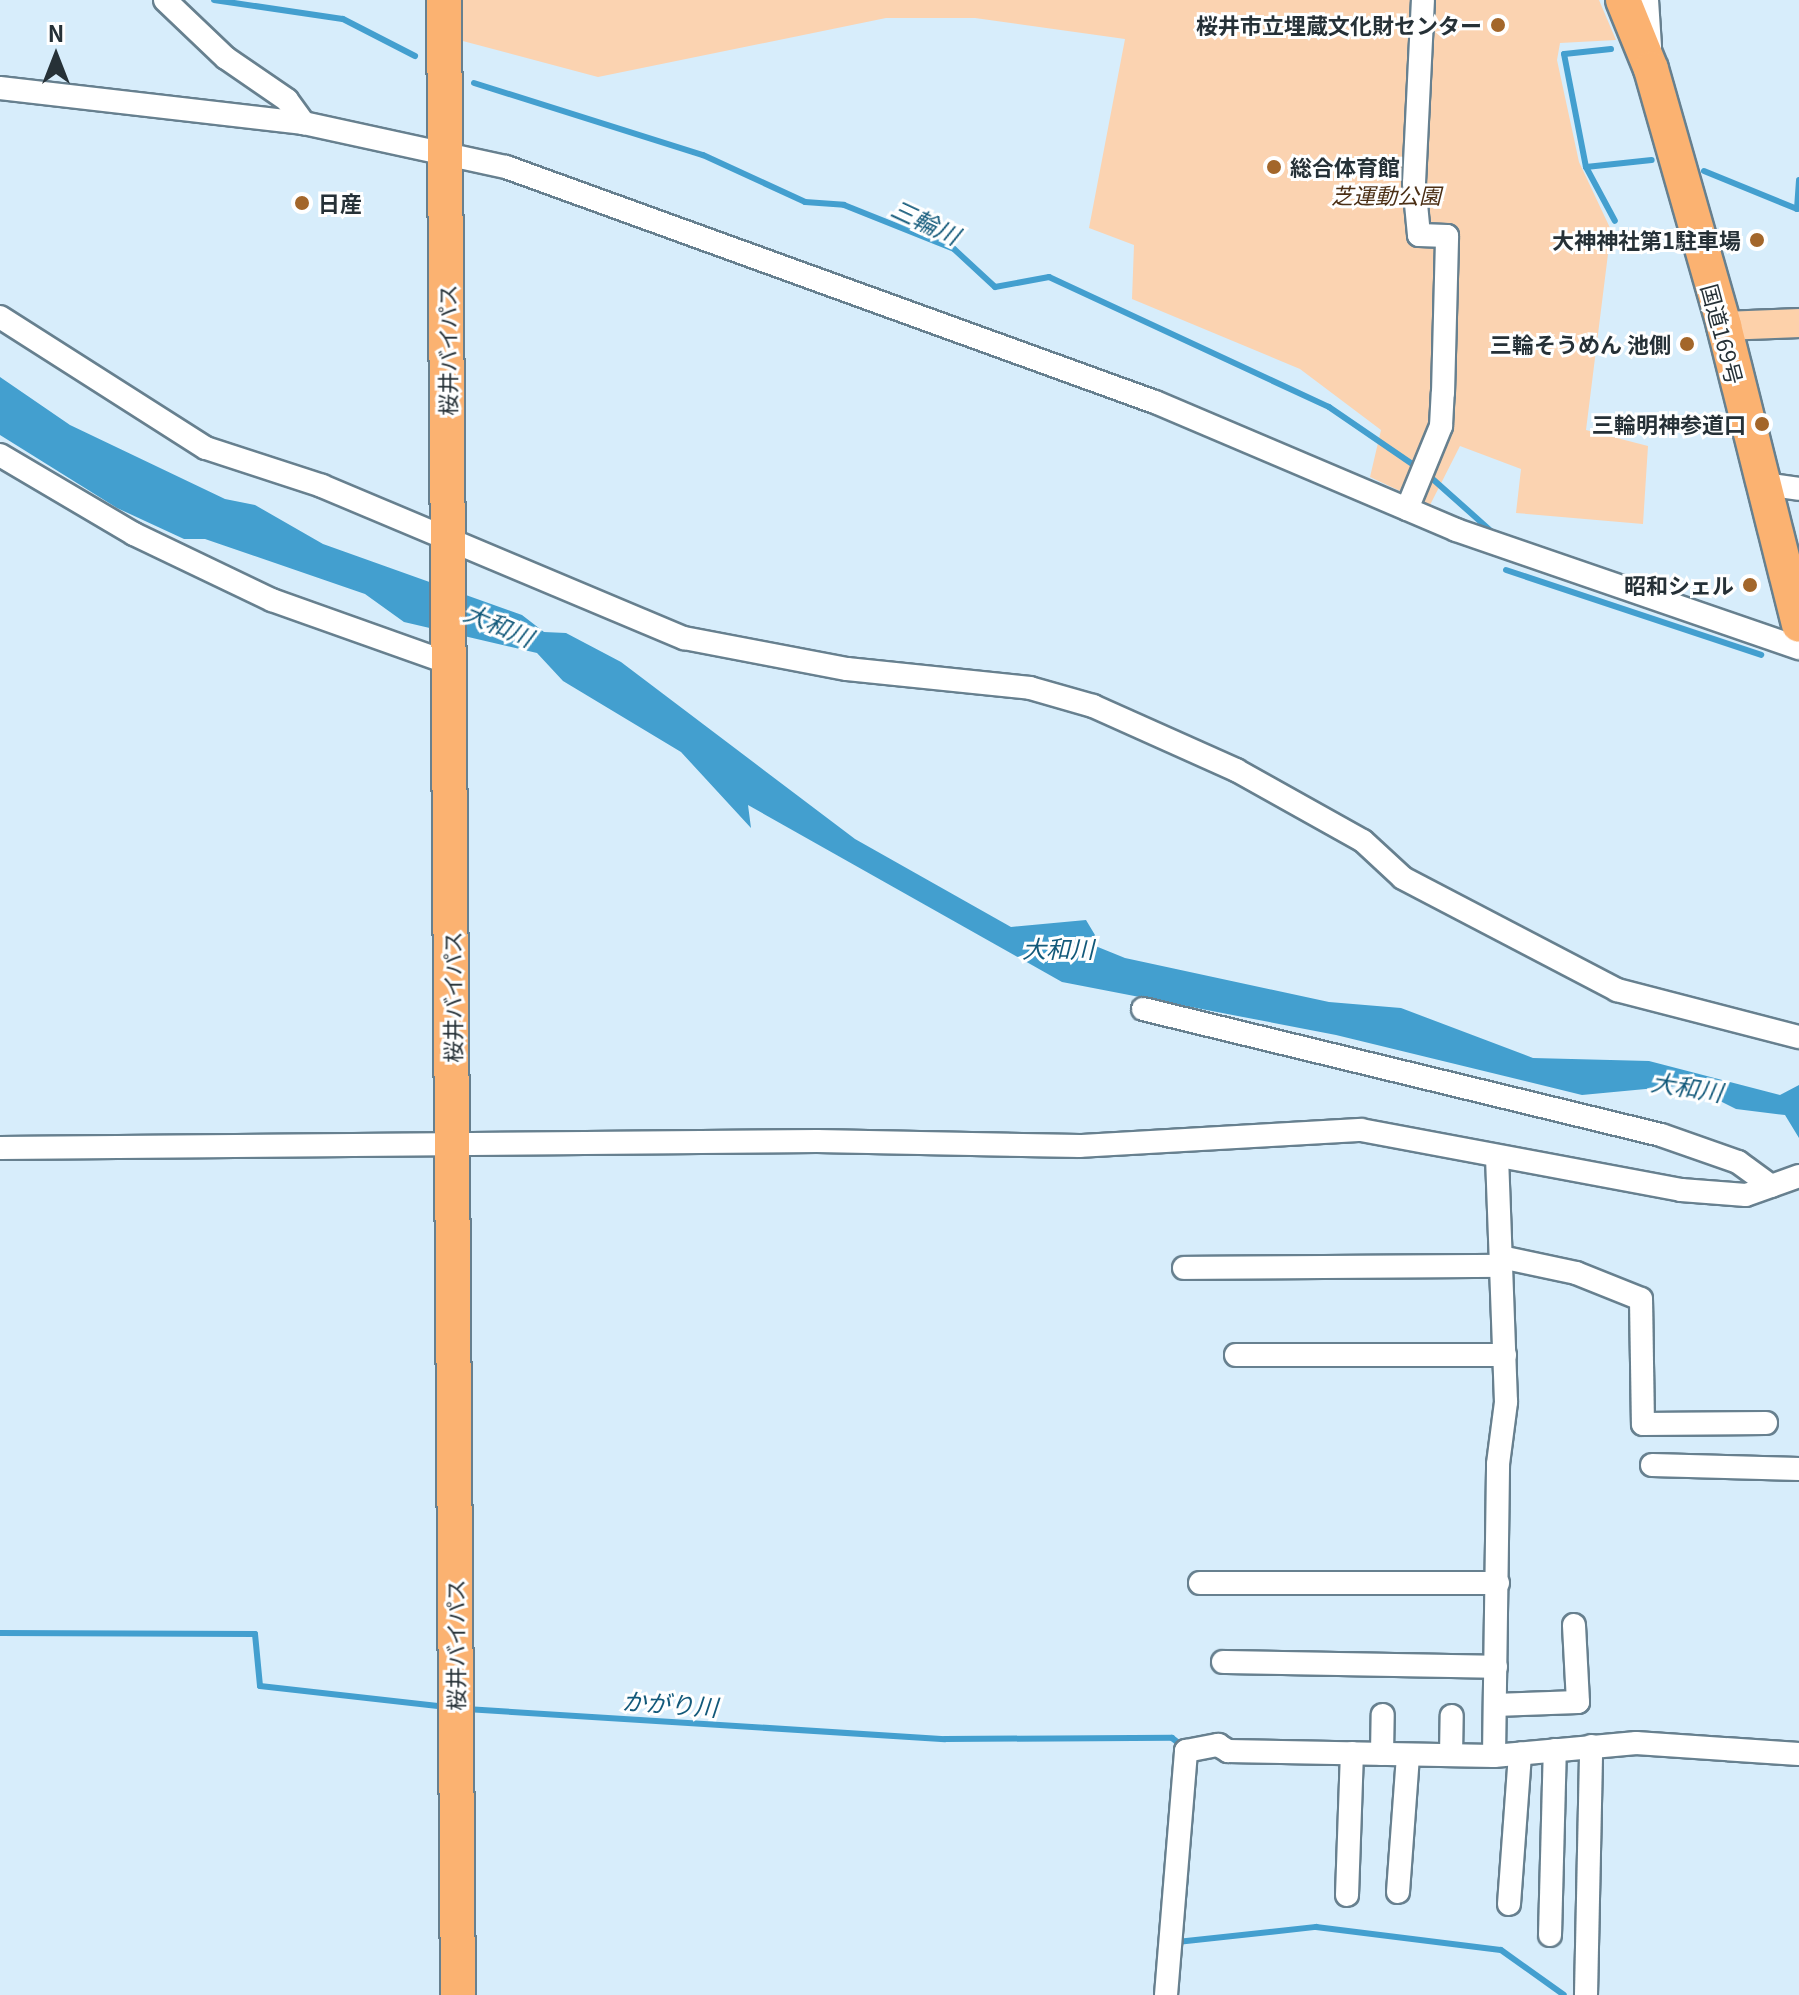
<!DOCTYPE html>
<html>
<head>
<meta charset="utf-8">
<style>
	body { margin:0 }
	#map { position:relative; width:1799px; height:1995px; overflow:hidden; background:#d7edfb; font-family:Georgia,"Noto Sans JP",serif }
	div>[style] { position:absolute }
	.green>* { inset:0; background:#fbd3b1 }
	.water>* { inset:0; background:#439fcf }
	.stream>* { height:6px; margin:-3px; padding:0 3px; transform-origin:3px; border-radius:3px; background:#439fcf }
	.roads { filter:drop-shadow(2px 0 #67808f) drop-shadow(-2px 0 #67808f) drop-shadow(0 2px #67808f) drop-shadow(0 -2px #67808f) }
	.minor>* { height:22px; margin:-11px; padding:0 11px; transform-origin:11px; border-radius:11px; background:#fff }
	.major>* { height:28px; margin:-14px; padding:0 14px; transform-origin:14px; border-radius:14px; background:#fdd1aa }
	.highway>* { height:34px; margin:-17px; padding:0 17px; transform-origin:17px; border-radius:17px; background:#fbb271 }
	.dots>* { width:22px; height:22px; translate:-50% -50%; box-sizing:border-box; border:4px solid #fff; border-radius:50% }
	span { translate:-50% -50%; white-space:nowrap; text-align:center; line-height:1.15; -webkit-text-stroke:6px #fff; paint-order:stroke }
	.poi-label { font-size:22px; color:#263137; font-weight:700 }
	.right { translate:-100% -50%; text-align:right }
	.left { translate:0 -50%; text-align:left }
	.park-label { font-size:22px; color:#4b2f15; font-style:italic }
	.street-label { font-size:22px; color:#263137 }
	.water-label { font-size:24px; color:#12597a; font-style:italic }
	.north { position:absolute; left:16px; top:16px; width:80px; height:80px; -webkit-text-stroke:6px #fff; paint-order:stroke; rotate:0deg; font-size:22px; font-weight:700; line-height:32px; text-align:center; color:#263137 }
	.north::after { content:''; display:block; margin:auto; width:28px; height:36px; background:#263137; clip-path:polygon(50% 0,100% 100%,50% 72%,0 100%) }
</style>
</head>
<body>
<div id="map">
	<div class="green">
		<div style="clip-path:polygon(460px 0,1599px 0,1616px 40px,1560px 43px,1557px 60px,1579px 162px,1611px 230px,1586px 430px,1648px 446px,1643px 524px,1516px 513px,1521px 469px,1460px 446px,1430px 505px,1370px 477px,1381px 430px,1300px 369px,1132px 299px,1134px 245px,1089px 228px,1125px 39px,975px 18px,886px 18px,598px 77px,459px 40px)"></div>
	</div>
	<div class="water">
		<div style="clip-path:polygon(0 377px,70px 425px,225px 499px,255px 505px,323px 544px,522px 615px,544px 632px,566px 633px,621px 662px,855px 839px,1011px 927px,1086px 920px,1095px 935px,1088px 943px,1125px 958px,1329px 1002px,1401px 1008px,1533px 1058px,1649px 1061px,1780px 1095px,1799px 1085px,1799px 1138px,1785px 1115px,1736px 1109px,1688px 1085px,1582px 1095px,1336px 1035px,1062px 982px,748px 805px,751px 828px,681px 752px,563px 681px,537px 653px,404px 622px,365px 594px,205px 539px,184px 539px,117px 508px,0 435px)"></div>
	</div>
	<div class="stream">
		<div style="left:214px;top:0;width:130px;rotate:8.4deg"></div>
		<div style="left:343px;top:19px;width:81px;rotate:27.2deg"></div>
		<div style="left:1611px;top:49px;width:47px;rotate:173.9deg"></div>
		<div style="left:1564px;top:54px;width:115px;rotate:79deg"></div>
		<div style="left:1586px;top:167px;width:61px;rotate:61.8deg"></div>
		<div style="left:474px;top:83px;width:240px;rotate:17.5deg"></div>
		<div style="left:703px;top:155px;width:112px;rotate:24.7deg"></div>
		<div style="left:805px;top:202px;width:39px;rotate:4deg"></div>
		<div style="left:844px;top:205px;width:118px;rotate:21.8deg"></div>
		<div style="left:954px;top:249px;width:56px;rotate:42.8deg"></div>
		<div style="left:995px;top:287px;width:55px;rotate:-10.5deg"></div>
		<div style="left:1049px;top:277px;width:309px;rotate:24.9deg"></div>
		<div style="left:1329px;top:407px;width:108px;rotate:34.4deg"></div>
		<div style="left:1586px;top:167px;width:66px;rotate:-6.1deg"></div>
		<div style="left:1704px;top:171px;width:100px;rotate:22.2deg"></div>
		<div style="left:1797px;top:209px;width:29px;rotate:-86deg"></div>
		<div style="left:1427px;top:474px;width:87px;rotate:41.7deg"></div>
		<div style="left:1506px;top:570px;width:269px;rotate:18.4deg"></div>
		<div style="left:0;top:1633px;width:255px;rotate:0.2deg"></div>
		<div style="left:255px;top:1634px;width:52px;rotate:84.5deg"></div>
		<div style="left:260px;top:1686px;width:188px;rotate:6.4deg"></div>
		<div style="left:466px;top:1709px;width:480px;rotate:3.6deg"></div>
		<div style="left:945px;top:1739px;width:227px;rotate:-0.3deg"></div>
		<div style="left:1172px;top:1738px;width:15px;rotate:37deg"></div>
		<div style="left:1184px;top:1899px;width:25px;rotate:-85deg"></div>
		<div style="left:1177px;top:1942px;width:140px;rotate:-6.2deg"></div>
		<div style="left:1316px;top:1927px;width:186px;rotate:7.1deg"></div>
		<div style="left:1501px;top:1950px;width:77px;rotate:35.5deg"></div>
	</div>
	<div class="roads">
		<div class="minor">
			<div style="left:165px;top:0;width:84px;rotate:43.6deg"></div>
			<div style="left:226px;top:58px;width:74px;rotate:34.5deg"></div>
			<div style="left:287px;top:100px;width:29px;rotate:54deg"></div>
			<div style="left:1647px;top:0;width:47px;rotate:86.3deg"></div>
			<div style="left:0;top:88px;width:306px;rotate:6.6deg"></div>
			<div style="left:304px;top:123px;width:207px;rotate:12.3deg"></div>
			<div style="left:506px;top:167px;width:690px;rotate:19.91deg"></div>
			<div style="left:1155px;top:402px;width:327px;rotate:23deg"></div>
			<div style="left:1456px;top:530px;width:363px;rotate:19deg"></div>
			<div style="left:0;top:317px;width:244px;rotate:32.5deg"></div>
			<div style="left:206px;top:448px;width:122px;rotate:18.1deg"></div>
			<div style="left:322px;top:486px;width:393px;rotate:22.8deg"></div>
			<div style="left:684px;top:638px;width:166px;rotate:10.8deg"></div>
			<div style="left:847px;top:669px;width:184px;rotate:5.9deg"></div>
			<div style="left:1030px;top:688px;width:66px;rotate:15.9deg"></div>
			<div style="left:1093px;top:706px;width:157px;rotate:24.1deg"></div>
			<div style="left:1236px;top:770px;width:145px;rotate:29.2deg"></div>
			<div style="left:1363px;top:841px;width:54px;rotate:42.8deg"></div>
			<div style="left:1403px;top:878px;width:242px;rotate:27.6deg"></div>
			<div style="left:1617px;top:990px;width:188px;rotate:14.5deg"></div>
			<div style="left:0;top:455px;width:156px;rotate:30.5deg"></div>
			<div style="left:134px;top:534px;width:153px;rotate:25.6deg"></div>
			<div style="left:272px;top:600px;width:188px;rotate:19.6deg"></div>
			<div style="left:1764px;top:484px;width:35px;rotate:8deg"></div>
			<div style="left:1407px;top:509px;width:90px;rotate:-67.7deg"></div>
			<div style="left:1441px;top:426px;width:33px;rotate:-87deg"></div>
			<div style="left:1443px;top:393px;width:157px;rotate:-88.5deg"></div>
			<div style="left:1447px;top:236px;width:28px;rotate:-178deg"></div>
			<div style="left:1419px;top:235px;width:52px;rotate:-95.5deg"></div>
			<div style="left:1414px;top:183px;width:183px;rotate:-87.2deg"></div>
			<div style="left:1143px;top:1009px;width:533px;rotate:13.67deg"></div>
			<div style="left:1661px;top:1135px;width:82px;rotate:19.3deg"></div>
			<div style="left:1738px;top:1162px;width:41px;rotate:36deg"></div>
			<div style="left:0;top:1148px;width:817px;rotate:-0.49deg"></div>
			<div style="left:817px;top:1141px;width:263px;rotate:1.1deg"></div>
			<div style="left:1080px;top:1146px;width:281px;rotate:-3.3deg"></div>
			<div style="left:1361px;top:1130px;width:326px;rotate:10.6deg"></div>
			<div style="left:1681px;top:1190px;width:65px;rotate:4.4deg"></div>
			<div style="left:1746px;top:1195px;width:56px;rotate:-19.7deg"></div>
			<div style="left:1501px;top:1257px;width:77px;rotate:12deg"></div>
			<div style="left:1576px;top:1273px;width:70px;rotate:21.8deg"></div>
			<div style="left:1641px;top:1299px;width:125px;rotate:89.1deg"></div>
			<div style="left:1643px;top:1424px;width:123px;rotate:-0.5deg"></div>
			<div style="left:1184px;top:1268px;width:317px;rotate:-0.4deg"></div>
			<div style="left:1236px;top:1355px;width:269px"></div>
			<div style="left:1652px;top:1465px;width:147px;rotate:1.6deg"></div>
			<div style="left:1200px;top:1583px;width:298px"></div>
			<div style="left:1223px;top:1662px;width:273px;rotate:1deg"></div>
			<div style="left:1495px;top:1705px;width:83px;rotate:-2.1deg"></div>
			<div style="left:1578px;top:1702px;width:77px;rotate:-93deg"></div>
			<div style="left:1382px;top:1754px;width:39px;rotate:-89deg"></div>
			<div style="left:1451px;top:1755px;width:39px;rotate:-89deg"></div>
			<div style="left:1494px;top:1756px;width:292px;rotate:-89.2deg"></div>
			<div style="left:1498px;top:1464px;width:63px;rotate:-82.6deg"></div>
			<div style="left:1506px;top:1402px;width:242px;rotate:-92.1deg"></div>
			<div style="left:1398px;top:1892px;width:137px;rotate:-85.8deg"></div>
			<div style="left:1347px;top:1895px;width:142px;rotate:-88deg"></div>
			<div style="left:1509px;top:1904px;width:151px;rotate:-85.8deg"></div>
			<div style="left:1550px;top:1935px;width:185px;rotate:-88.5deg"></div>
			<div style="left:1166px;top:1995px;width:245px;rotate:-85.3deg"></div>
			<div style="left:1186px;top:1751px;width:33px;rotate:-11deg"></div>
			<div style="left:1218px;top:1745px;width:12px;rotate:31deg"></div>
			<div style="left:1228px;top:1751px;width:266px;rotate:1.1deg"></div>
			<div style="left:1494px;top:1756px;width:143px;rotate:-5.2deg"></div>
			<div style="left:1636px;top:1743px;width:163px;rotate:3.9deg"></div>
			<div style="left:1586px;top:1995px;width:249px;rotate:-88.8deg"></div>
		</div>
		<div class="major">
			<div style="left:1724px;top:326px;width:75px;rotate:-2.3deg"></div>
		</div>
		<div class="highway">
			<div style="left:444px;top:0;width:1995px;rotate:89.6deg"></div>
			<div style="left:1623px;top:0;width:74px;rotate:67.9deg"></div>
			<div style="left:1651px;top:69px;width:267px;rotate:74.1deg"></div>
			<div style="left:1724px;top:326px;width:308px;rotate:75.9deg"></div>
		</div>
	</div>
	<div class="dots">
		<div style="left:1498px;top:25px;background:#a3662a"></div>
		<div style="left:1274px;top:167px;background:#a3662a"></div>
		<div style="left:302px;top:203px;background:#a3662a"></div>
		<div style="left:1757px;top:240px;background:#a3662a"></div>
		<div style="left:1687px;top:344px;background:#a3662a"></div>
		<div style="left:1762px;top:424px;background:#a3662a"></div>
		<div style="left:1750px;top:585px;background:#a3662a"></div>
	</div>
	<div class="poi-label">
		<span class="right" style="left:1482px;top:25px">桜井市立埋蔵文化財センター</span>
		<span class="left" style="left:1290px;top:167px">総合体育館</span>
		<span class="left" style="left:318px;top:203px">日産</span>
		<span class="right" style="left:1741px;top:240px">大神神社第1駐車場</span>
		<span class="right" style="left:1671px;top:344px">三輪そうめん 池側</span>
		<span class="right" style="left:1746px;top:424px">三輪明神参道口</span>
		<span class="right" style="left:1734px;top:585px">昭和シェル</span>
	</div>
	<div class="park-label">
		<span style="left:1386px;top:195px">芝運動公園</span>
	</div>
	<div class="street-label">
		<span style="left:1723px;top:334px;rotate:75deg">国道169号</span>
		<span style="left:447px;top:350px;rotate:-90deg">桜井バイパス</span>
		<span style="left:452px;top:997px;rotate:-90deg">桜井バイパス</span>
		<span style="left:455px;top:1645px;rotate:-90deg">桜井バイパス</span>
	</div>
	<div class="water-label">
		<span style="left:926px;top:221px;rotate:25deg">三輪川</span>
		<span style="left:499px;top:624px;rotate:23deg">大和川</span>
		<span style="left:1058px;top:948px">大和川</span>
		<span style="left:1687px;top:1086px;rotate:9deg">大和川</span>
		<span style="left:670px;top:1703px;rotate:4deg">かがり川</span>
	</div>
	<div class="north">N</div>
</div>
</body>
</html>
